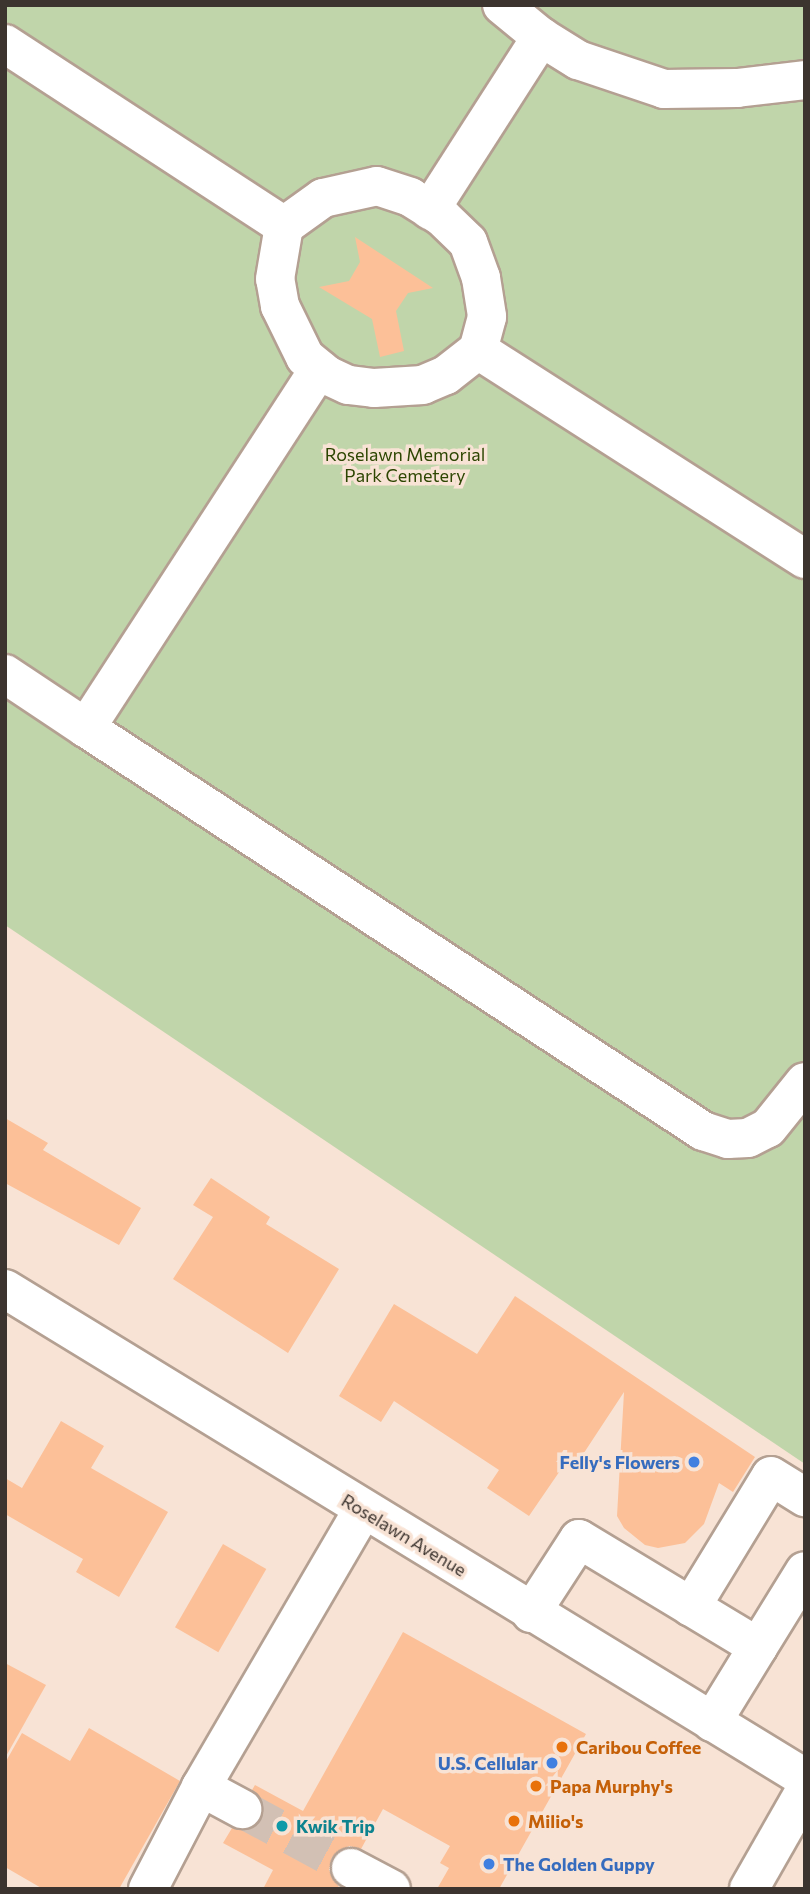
<!DOCTYPE html>
<html>
<head>
<meta charset="utf-8">
<style>
	body { margin:0 }
	#map { position:relative; width:810px; height:1894px; overflow:hidden; background:#f8e3d5; font-family:Commissioner,sans-serif }
	div>[style] { position:absolute }
	.green>* { inset:0; background:#c0d5aa }
	.building>* { inset:0; background:#fcc098; transform-origin:0 0 }
	.minor-tunnel>* { height:38px; margin-top:-19px; transform-origin:0; background:repeating-linear-gradient(90deg,#d2c0b4 0 38px,transparent 0 57px) }
	.roads { filter:drop-shadow(2px 0 #b4a092) drop-shadow(-2px 0 #b4a092) drop-shadow(0 2px #b4a092) drop-shadow(0 -2px #b4a092) }
	.minor>* { height:38px; margin:-19px; padding:0 19px; transform-origin:19px; border-radius:19px; background:#fff }
	.dots>* { width:19px; height:19px; translate:-50% -50%; box-sizing:border-box; border:4px solid #f8e3d5; border-radius:50% }
	span { translate:-50% -50%; white-space:nowrap; text-align:center; line-height:1.15; -webkit-text-stroke:7px #f8e3d5; paint-order:stroke }
	.park-label { font-size:18px; color:#2d4602 }
	.shop-label { font-size:18px; color:#366cbe; font-weight:700 }
	.right { translate:-100% -50%; text-align:right }
	.left { translate:0 -50%; text-align:left }
	.street-label { font-size:18px; color:#3c342f }
	.food-label { font-size:18px; color:#c56008; font-weight:700 }
	.culture-label { font-size:18px; color:#0d838f; font-weight:700 }
	.frame { position:absolute; inset:0; border:7px solid #3c342f; pointer-events:none }
</style>
</head>
<body>
<div id="map">
	<div class="green">
		<div style="clip-path:polygon(5px 5px,805px 5px,805px 1464px,5px 925px)"></div>
	</div>
	<div class="building">
		<div style="clip-path:polygon(355px 237px,433px 288px,408px 293px,396px 311px,404px 351px,380px 357px,372px 319px,319px 287px,349px 281px,360px 262px)"></div>
		<div style="clip-path:polygon(5px 1118px,48px 1143px,43px 1150px,141px 1208px,119px 1245px,5px 1183px)"></div>
		<div style="clip-path:polygon(211px 1178px,270px 1217px,266px 1224px,339px 1269px,288px 1353px,173px 1279px,213px 1217px,193px 1205px)"></div>
		<div style="clip-path:polygon(515px 1296px,755px 1457px,733px 1492px,719px 1483px,704px 1524px,685px 1543px,658px 1548px,645px 1545px,624px 1528px,617px 1516px,624px 1392px,574px 1468px,566px 1462px,529px 1516px,487px 1488px,499px 1470px,394px 1401px,381px 1422px,339px 1396px,394px 1304px,477px 1354px)"></div>
		<div style="clip-path:polygon(61px 1421px,104px 1446px,91px 1468px,168px 1512px,119px 1597px,76px 1572px,83px 1559px,5px 1514px,5px 1478px,22px 1488px)"></div>
		<div style="left:223px;top:1544px;width:50px;height:96px;rotate:30deg"></div>
		<div style="clip-path:polygon(403px 1632px,586px 1734px,499px 1889px,437px 1889px,449px 1868px,440px 1863px,450px 1846px,383px 1809px,361px 1849px,349px 1846px,332px 1857px,329px 1870px,340px 1889px,263px 1889px,273px 1870px,223px 1843px,232px 1828px,253px 1828px,262px 1819px,264px 1808px,252px 1790px,255px 1785px,303px 1811px)"></div>
		<div style="clip-path:polygon(5px 1663px,46px 1685px,5px 1758px)"></div>
		<div style="clip-path:polygon(89px 1728px,180px 1781px,119px 1889px,43px 1889px,5px 1867px,5px 1763px,22px 1733px,70px 1761px)"></div>
	</div>
	<div class="minor-tunnel">
		<div style="left:242px;top:1809px;width:124px;rotate:28.4deg"></div>
	</div>
	<div class="roads">
		<div class="minor">
			<div style="left:502px;top:5px;width:50px;rotate:39.4deg"></div>
			<div style="left:541px;top:37px;width:44px;rotate:31.9deg"></div>
			<div style="left:578px;top:60px;width:91px;rotate:18.6deg"></div>
			<div style="left:664px;top:89px;width:73px;rotate:-0.8deg"></div>
			<div style="left:737px;top:88px;width:68px;rotate:-6.7deg"></div>
			<div style="left:5px;top:44px;width:333px;rotate:33.1deg"></div>
			<div style="left:377px;top:186px;width:35px;rotate:18deg"></div>
			<div style="left:410px;top:197px;width:38px;rotate:32deg"></div>
			<div style="left:442px;top:217px;width:36px;rotate:44deg"></div>
			<div style="left:468px;top:242px;width:38px;rotate:70deg"></div>
			<div style="left:481px;top:278px;width:39px;rotate:81deg"></div>
			<div style="left:487px;top:317px;width:34px;rotate:105deg"></div>
			<div style="left:478px;top:350px;width:41px;rotate:142deg"></div>
			<div style="left:446px;top:375px;width:25px;rotate:157deg"></div>
			<div style="left:423px;top:385px;width:49px;rotate:176.5deg"></div>
			<div style="left:374px;top:388px;width:26px;rotate:-173deg"></div>
			<div style="left:348px;top:385px;width:23px;rotate:-155deg"></div>
			<div style="left:327px;top:375px;width:28px;rotate:-141deg"></div>
			<div style="left:305px;top:357px;width:57px;rotate:-116.1deg"></div>
			<div style="left:280px;top:306px;width:27px;rotate:-100deg"></div>
			<div style="left:275px;top:279px;width:54px;rotate:-80.4deg"></div>
			<div style="left:284px;top:226px;width:48px;rotate:-35.7deg"></div>
			<div style="left:323px;top:198px;width:55px;rotate:-12.5deg"></div>
			<div style="left:430px;top:210px;width:206px;rotate:-57.3deg"></div>
			<div style="left:478px;top:350px;width:388px;rotate:32.6deg"></div>
			<div style="left:319px;top:369px;width:428px;rotate:123deg"></div>
			<div style="left:86px;top:728px;width:737px;rotate:33.15deg"></div>
			<div style="left:703px;top:1131px;width:26px;rotate:18deg"></div>
			<div style="left:728px;top:1139px;width:20px;rotate:-3deg"></div>
			<div style="left:748px;top:1138px;width:22px;rotate:-27deg"></div>
			<div style="left:768px;top:1128px;width:59px;rotate:-51.2deg"></div>
			<div style="left:5px;top:674px;width:97px;rotate:33.7deg"></div>
			<div style="left:5px;top:1289px;width:938px;rotate:31.44deg"></div>
			<div style="left:691px;top:1607px;width:153px;rotate:-58.6deg"></div>
			<div style="left:771px;top:1476px;width:40px;rotate:32deg"></div>
			<div style="left:531px;top:1613px;width:88px;rotate:-57deg"></div>
			<div style="left:579px;top:1539px;width:209px;rotate:31.1deg"></div>
			<div style="left:758px;top:1647px;width:88px;rotate:121.5deg"></div>
			<div style="left:758px;top:1647px;width:89px;rotate:-58.3deg"></div>
			<div style="left:201px;top:1787px;width:47px;rotate:28.2deg"></div>
			<div style="left:351px;top:1868px;width:45px;rotate:27.7deg"></div>
			<div style="left:148px;top:1889px;width:115px;rotate:-62.5deg"></div>
			<div style="left:201px;top:1787px;width:321px;rotate:-59.7deg"></div>
			<div style="left:749px;top:1889px;width:113px;rotate:-60.3deg"></div>
		</div>
	</div>
	<div class="dots">
		<div style="left:694px;top:1462px;background:#3f7fe0"></div>
		<div style="left:562px;top:1747px;background:#e8710a"></div>
		<div style="left:552px;top:1763px;background:#3f7fe0"></div>
		<div style="left:536px;top:1786px;background:#e8710a"></div>
		<div style="left:514px;top:1821px;background:#e8710a"></div>
		<div style="left:282px;top:1826px;background:#0f9aa8"></div>
		<div style="left:489px;top:1864px;background:#3f7fe0"></div>
	</div>
	<div class="park-label">
		<span style="left:405px;top:465px">Roselawn Memorial<br>Park Cemetery</span>
	</div>
	<div class="shop-label">
		<span class="right" style="left:680px;top:1462px">Felly's Flowers</span>
		<span class="right" style="left:538px;top:1763px">U.S. Cellular</span>
		<span class="left" style="left:503px;top:1864px">The Golden Guppy</span>
	</div>
	<div class="street-label">
		<span style="left:404px;top:1535px;rotate:31deg">Roselawn Avenue</span>
	</div>
	<div class="food-label">
		<span class="left" style="left:576px;top:1747px">Caribou Coffee</span>
		<span class="left" style="left:550px;top:1786px">Papa Murphy's</span>
		<span class="left" style="left:528px;top:1821px">Milio's</span>
	</div>
	<div class="culture-label">
		<span class="left" style="left:296px;top:1826px">Kwik Trip</span>
	</div>
	<div class="frame"></div>
</div>
</body>
</html>
